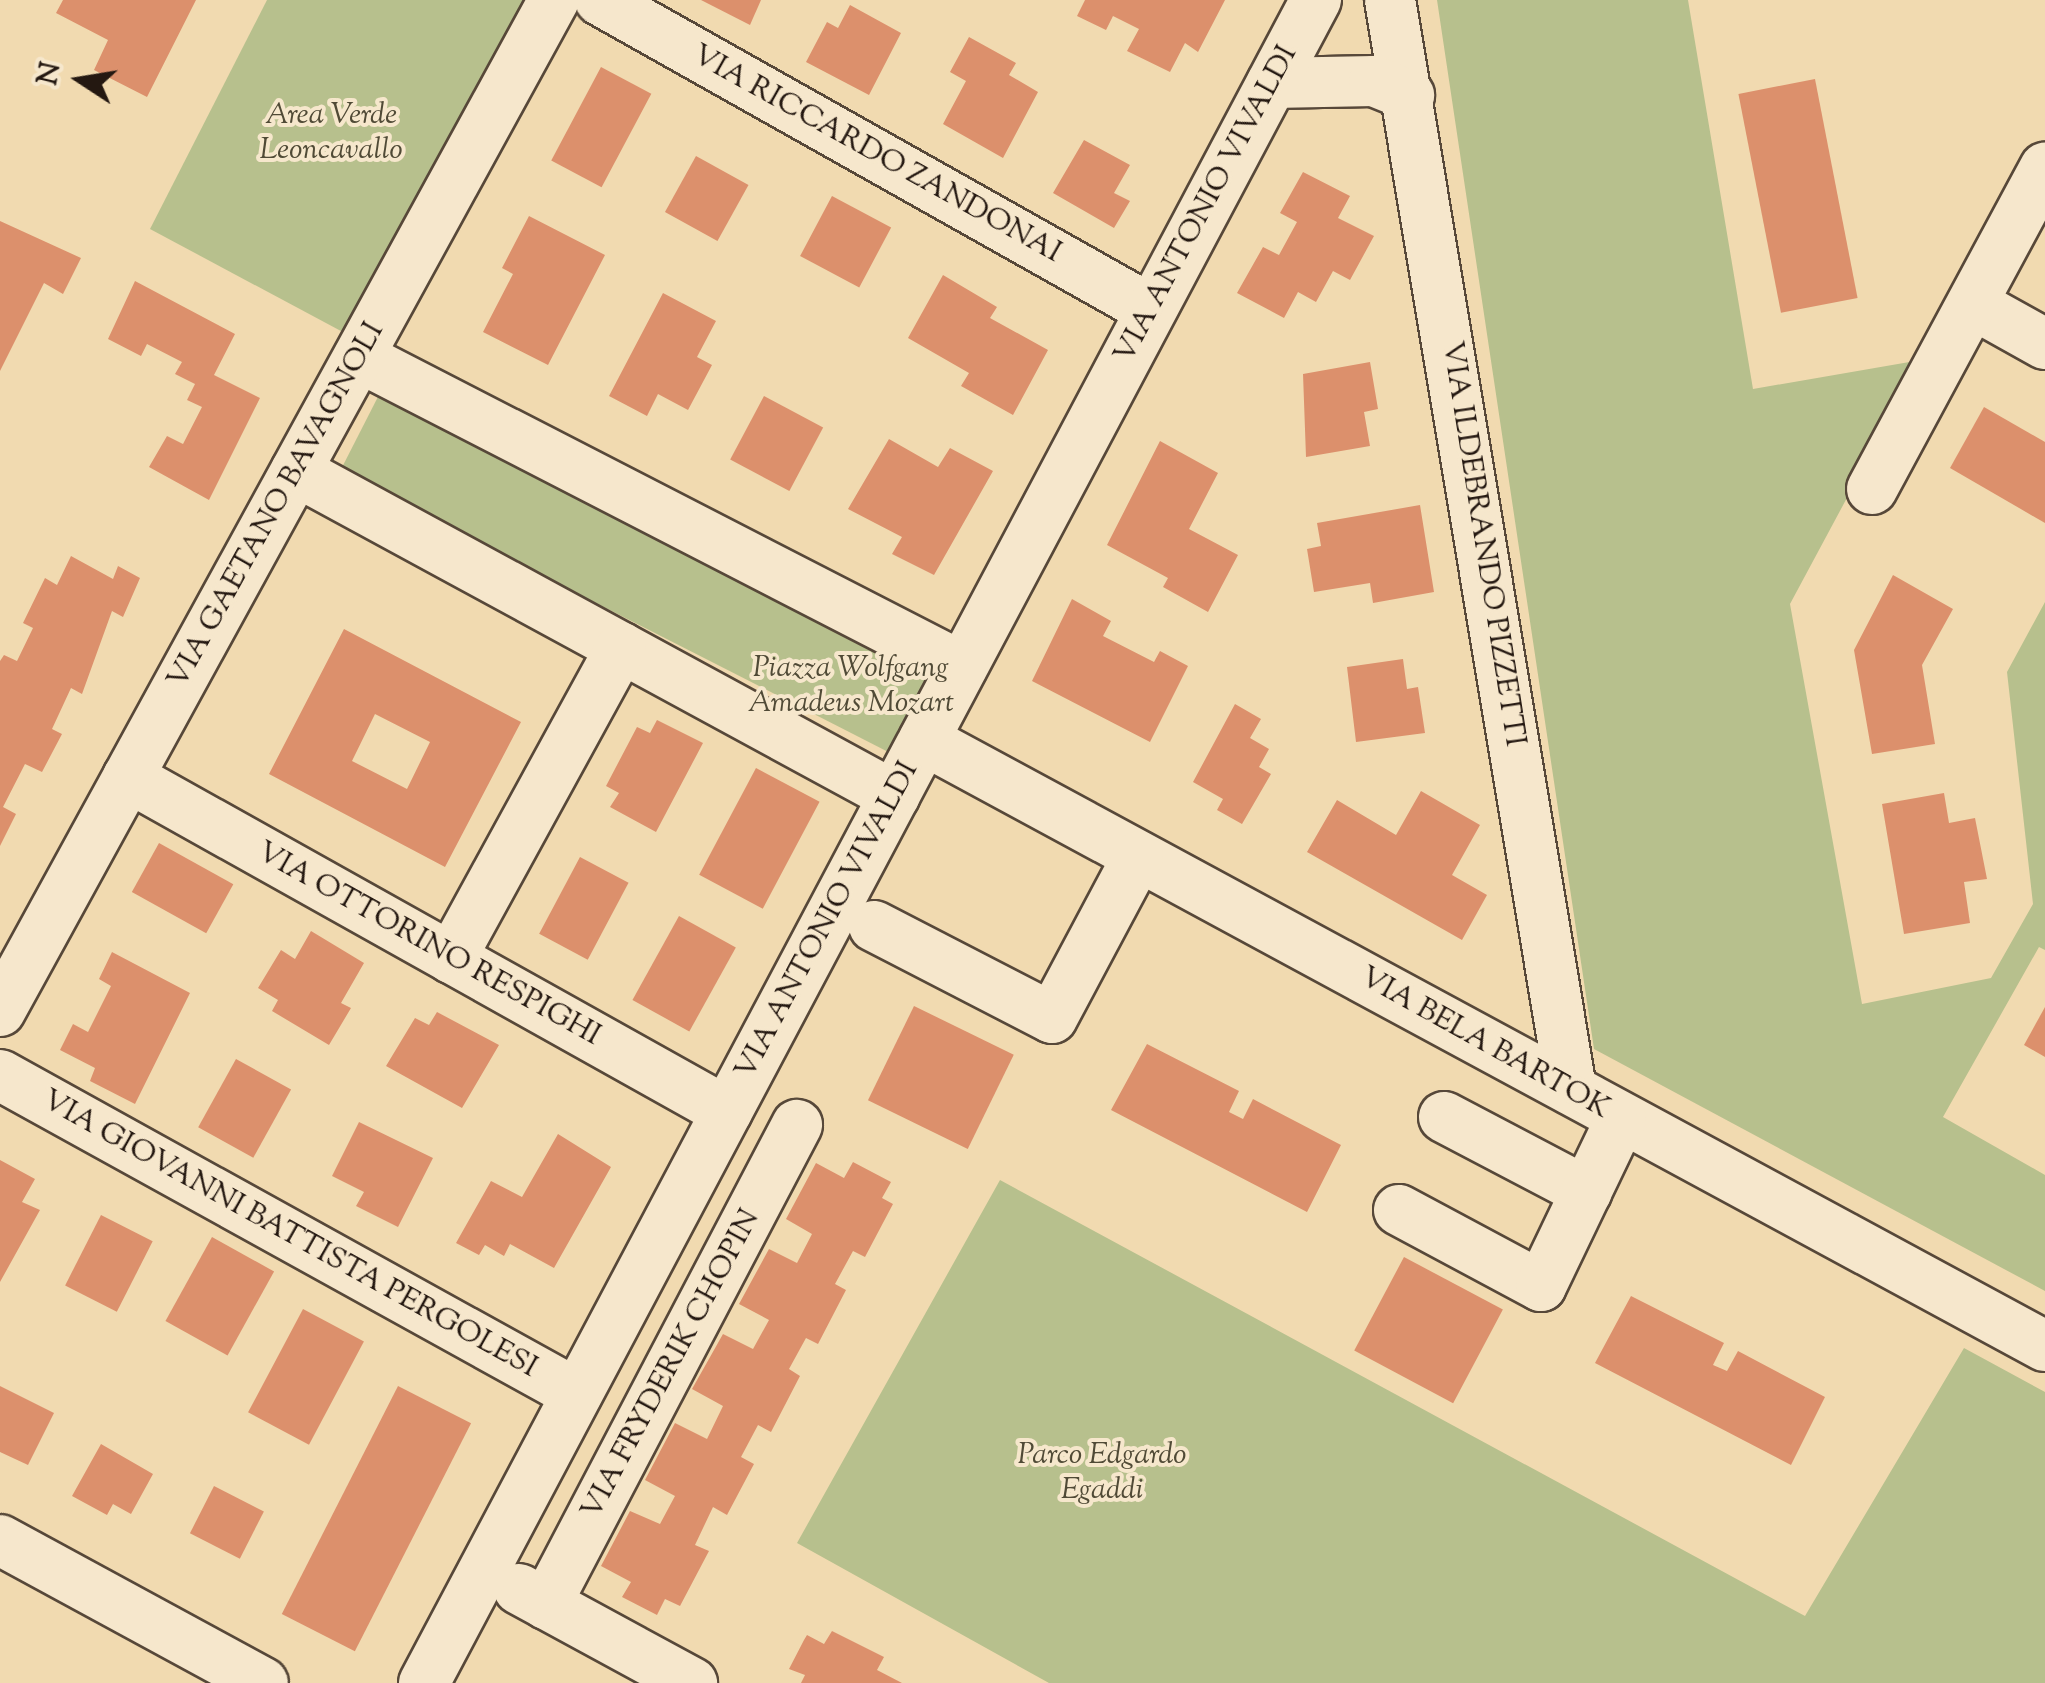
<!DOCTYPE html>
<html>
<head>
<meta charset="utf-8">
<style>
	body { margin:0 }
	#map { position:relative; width:2045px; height:1683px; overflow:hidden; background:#f1dab0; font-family:"Sorts Mill Goudy",serif }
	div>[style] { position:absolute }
	.green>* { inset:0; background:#b7c08d; transform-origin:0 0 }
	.building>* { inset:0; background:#dc906c; transform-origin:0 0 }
	.roads { filter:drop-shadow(2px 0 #574839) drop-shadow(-2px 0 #574839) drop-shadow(0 2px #574839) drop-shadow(0 -2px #574839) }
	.minor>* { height:50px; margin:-25px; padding:0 25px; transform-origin:25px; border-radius:25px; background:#f6e7cc }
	span { translate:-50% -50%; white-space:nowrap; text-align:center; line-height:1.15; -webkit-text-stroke:8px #f6e7cc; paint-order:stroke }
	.park-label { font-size:30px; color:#504a36; font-style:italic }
	.street-label { font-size:30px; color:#241811 }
	.north { position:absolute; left:30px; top:30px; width:100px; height:100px; -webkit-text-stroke:8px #f6e7cc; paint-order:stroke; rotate:282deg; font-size:28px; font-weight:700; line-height:40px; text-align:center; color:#241811 }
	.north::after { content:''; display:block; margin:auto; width:35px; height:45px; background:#241811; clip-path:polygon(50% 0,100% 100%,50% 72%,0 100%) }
</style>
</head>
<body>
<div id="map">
	<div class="green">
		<div style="clip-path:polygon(267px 0,537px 0,354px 338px,150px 229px)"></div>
		<div style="clip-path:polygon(1437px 0,1688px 0,1753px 389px,1921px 360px,1790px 604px,1862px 1004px,1991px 978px,2033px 904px,2007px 672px,2045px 602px,2045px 950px,2039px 947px,1943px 1117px,2045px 1175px,2045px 1291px,1594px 1049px)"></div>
		<div style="left:384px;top:385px;width:617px;height:98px;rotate:27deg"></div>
		<div style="clip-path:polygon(1000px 1180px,1805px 1616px,1964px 1348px,2045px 1392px,2045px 1683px,1049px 1683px,797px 1543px)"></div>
	</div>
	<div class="building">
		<div style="clip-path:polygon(63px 0,196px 0,147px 97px,94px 70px,108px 40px,56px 13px)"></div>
		<div style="clip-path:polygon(701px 0,761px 0,750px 25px)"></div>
		<div style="clip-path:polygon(1085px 0,1225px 0,1198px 52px,1185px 43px,1170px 72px,1127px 51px,1139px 29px,1113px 16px,1106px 30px,1077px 16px)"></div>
		<div style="clip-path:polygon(850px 5px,901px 33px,869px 95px,806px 62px,827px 22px,838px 28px)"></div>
		<div style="clip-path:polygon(969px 37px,1016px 63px,1009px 75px,1038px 92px,1003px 158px,943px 124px,966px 81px,950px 72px)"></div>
		<div style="left:601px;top:67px;width:57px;height:106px;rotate:28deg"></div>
		<div style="left:1815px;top:79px;width:223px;height:78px;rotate:79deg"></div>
		<div style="clip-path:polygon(1084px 140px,1130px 165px,1114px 193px,1130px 201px,1114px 228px,1053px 193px)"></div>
		<div style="left:696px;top:156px;width:60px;height:64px;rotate:29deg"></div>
		<div style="clip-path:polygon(1303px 172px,1350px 196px,1338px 218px,1374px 236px,1350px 280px,1333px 271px,1316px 302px,1298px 292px,1284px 318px,1237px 293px,1263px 247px,1279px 255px,1297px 222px,1280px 213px)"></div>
		<div style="left:832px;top:196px;width:67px;height:68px;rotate:28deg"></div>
		<div style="clip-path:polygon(529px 216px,605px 255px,548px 365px,483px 332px,513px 274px,502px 268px)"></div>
		<div style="clip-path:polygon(0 221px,81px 258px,63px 294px,44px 283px,0 371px)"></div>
		<div style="clip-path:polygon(943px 275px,997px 307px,990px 318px,1048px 350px,1013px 415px,961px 386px,969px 373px,908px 338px)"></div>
		<div style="clip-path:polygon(135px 281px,235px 334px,214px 375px,260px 398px,209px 500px,149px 467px,167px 436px,183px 444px,202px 407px,187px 400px,195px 384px,175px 374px,182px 362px,147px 344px,141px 356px,108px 339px)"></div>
		<div style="clip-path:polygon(663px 293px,716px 321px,697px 357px,712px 365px,688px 410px,658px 394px,647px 416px,609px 396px)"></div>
		<div style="clip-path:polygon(1370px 362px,1378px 409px,1364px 412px,1370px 446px,1306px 457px,1303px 374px)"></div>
		<div style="left:764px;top:396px;width:67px;height:72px;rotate:28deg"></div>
		<div style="clip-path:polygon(1984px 407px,2045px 442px,2045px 523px,1950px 468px)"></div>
		<div style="clip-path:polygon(889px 439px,938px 467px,950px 448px,993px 471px,934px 575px,892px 554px,902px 537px,848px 509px)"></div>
		<div style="clip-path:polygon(1160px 441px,1218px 473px,1189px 529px,1238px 555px,1208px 612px,1163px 587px,1168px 578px,1107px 545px)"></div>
		<div style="clip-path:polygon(1420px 505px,1434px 592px,1373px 603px,1370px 583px,1314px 592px,1307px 549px,1321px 546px,1317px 523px)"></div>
		<div style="clip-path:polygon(71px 556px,113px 579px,118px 566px,140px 578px,123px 617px,112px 611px,82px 694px,71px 688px,52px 729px,62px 734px,42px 772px,25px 764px,3px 807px,16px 814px,0 846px,0 661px,4px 655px,17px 661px,33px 628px,23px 623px,45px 578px,57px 585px)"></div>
		<div style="clip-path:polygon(1893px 575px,1953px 609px,1922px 665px,1935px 744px,1872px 754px,1854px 650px)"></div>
		<div style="clip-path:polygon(1072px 599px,1111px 621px,1103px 636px,1154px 662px,1160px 651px,1188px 666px,1150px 742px,1032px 681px)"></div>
		<div style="clip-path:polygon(evenodd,344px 629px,521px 722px,445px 867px,269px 774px,344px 629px,375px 714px,430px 742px,407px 789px,352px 761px,375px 714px)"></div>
		<div style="clip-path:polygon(1403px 659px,1407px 689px,1418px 687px,1425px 733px,1356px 742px,1347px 667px)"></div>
		<div style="clip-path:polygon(1235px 704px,1261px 719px,1250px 738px,1269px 749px,1259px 767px,1271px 774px,1242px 824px,1217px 810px,1223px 799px,1193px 782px)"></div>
		<div style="clip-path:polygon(657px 720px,703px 743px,656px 832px,610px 807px,619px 793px,606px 786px,637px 727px,650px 733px)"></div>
		<div style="left:756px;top:768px;width:72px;height:121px;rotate:28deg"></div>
		<div style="clip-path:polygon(1421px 791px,1480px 825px,1452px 875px,1487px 895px,1462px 940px,1307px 852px,1337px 800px,1396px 835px)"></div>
		<div style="clip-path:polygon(1944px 793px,1949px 823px,1975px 818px,1987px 879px,1964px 882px,1970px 923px,1904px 934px,1882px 804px)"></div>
		<div style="left:159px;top:843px;width:85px;height:56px;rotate:29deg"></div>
		<div style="left:580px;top:857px;width:55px;height:87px;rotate:28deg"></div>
		<div style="left:679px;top:916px;width:65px;height:96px;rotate:29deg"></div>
		<div style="clip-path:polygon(311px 931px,364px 963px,341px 1003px,351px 1008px,329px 1045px,272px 1011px,278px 1000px,258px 988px,281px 950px,295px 959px)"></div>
		<div style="clip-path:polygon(112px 952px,190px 993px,135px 1104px,90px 1081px,95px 1068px,60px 1050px,73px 1024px,88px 1032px,111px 986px,99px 979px)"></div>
		<div style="left:914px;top:1006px;width:111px;height:105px;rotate:26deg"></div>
		<div style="clip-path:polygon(2045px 1007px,2045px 1057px,2024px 1045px)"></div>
		<div style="clip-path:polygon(437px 1012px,499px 1045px,462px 1108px,386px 1066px,415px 1018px,429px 1025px)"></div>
		<div style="clip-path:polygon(1147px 1044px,1239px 1091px,1229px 1112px,1243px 1119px,1253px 1099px,1341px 1145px,1307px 1212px,1111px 1110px)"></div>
		<div style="left:236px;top:1059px;width:63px;height:78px;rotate:29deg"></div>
		<div style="clip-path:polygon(359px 1122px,433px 1158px,398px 1227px,356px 1206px,364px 1192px,332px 1176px)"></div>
		<div style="clip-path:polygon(558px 1134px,611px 1167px,554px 1268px,510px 1244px,504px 1256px,485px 1245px,479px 1255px,456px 1243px,491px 1181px,522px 1197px)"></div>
		<div style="clip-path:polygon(0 1160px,35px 1179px,22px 1202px,40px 1210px,0 1282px)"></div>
		<div style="clip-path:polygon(853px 1162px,891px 1182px,882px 1198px,893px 1204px,865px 1257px,853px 1251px,835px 1284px,846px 1290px,818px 1344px,806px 1338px,789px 1369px,800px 1376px,771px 1432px,758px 1425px,741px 1457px,754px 1464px,727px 1515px,713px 1507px,695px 1545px,709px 1551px,680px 1606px,665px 1599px,657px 1615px,622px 1597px,631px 1582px,601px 1566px,630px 1511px,660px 1524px,675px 1496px,645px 1480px,675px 1423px,707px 1439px,723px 1406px,692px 1389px,723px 1334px,753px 1349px,769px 1320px,739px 1304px,769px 1249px,797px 1263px,812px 1234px,786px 1219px,816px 1163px,844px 1178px)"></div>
		<div style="left:101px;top:1215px;width:58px;height:79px;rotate:27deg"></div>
		<div style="left:212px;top:1237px;width:71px;height:96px;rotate:29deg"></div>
		<div style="left:1404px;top:1257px;width:112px;height:106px;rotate:28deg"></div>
		<div style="clip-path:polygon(1631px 1296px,1724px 1343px,1713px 1365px,1727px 1371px,1738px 1351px,1825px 1397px,1791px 1465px,1595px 1363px)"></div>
		<div style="left:303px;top:1309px;width:69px;height:117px;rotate:28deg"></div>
		<div style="clip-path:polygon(0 1386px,54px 1413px,28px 1465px,0 1452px)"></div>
		<div style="left:398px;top:1386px;width:82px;height:256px;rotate:27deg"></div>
		<div style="clip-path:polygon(101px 1444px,153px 1474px,131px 1514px,113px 1504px,107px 1515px,72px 1496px)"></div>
		<div style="left:214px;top:1486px;width:56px;height:53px;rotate:27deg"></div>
		<div style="clip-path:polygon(832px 1631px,884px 1657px,877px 1670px,902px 1683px,801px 1683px,805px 1675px,789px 1669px,804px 1640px,807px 1635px,824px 1644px)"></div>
	</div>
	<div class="roads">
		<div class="minor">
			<div style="left:600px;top:0;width:632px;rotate:29.36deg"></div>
			<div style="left:1390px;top:0;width:1104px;rotate:80.56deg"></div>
			<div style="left:1272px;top:83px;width:102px;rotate:-1.1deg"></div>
			<div style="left:1374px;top:81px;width:38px;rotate:22deg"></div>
			<div style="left:1973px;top:304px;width:82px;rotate:29.1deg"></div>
			<div style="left:359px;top:357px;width:678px;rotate:27.21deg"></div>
			<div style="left:296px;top:471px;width:681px;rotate:28.52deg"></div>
			<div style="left:1872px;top:489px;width:365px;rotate:-61.7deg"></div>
			<div style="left:924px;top:740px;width:1274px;rotate:28.4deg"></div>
			<div style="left:128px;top:777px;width:686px;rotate:29.22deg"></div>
			<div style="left:874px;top:926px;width:200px;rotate:27.3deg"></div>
			<div style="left:1052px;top:1018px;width:183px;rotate:-62deg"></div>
			<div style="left:451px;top:958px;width:354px;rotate:-61.3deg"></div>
			<div style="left:0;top:1011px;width:1153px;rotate:-61.28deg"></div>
			<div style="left:0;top:1075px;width:659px;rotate:28.94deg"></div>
			<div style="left:1444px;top:1117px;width:161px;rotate:27.7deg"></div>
			<div style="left:1399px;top:1210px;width:161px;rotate:28.2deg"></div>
			<div style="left:1541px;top:1286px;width:185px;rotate:-64.4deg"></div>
			<div style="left:0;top:1540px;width:299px;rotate:28.5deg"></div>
			<div style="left:519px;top:1589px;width:197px;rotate:28.5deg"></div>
			<div style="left:546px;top:1604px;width:541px;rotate:-62.35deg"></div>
			<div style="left:424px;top:1683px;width:1905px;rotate:-62.08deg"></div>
		</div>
	</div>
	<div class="park-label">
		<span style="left:331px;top:133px">Area Verde<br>Leoncavallo</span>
		<span style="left:851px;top:686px">Piazza Wolfgang<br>Amadeus Mozart</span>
		<span style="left:1102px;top:1473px">Parco Edgardo<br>Egaddi</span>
	</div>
	<div class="street-label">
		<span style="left:876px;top:155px;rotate:29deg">VIA RICCARDO ZANDONAI</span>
		<span style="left:1207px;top:205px;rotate:-62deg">VIA ANTONIO VIVALDI</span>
		<span style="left:277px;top:506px;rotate:-61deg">VIA GAETANO BAVAGNOLI</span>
		<span style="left:1482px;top:544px;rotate:81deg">VIA ILDEBRANDO PIZZETTI</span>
		<span style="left:828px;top:921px;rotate:-62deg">VIA ANTONIO VIVALDI</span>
		<span style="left:428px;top:945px;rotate:29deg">VIA OTTORINO RESPIGHI</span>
		<span style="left:1484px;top:1044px;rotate:29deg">VIA BELA BARTOK</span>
		<span style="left:289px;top:1235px;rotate:29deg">VIA GIOVANNI BATTISTA PERGOLESI</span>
		<span style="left:672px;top:1365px;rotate:-62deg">VIA FRYDERIK CHOPIN</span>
	</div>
	<div class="north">N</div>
</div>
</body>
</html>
